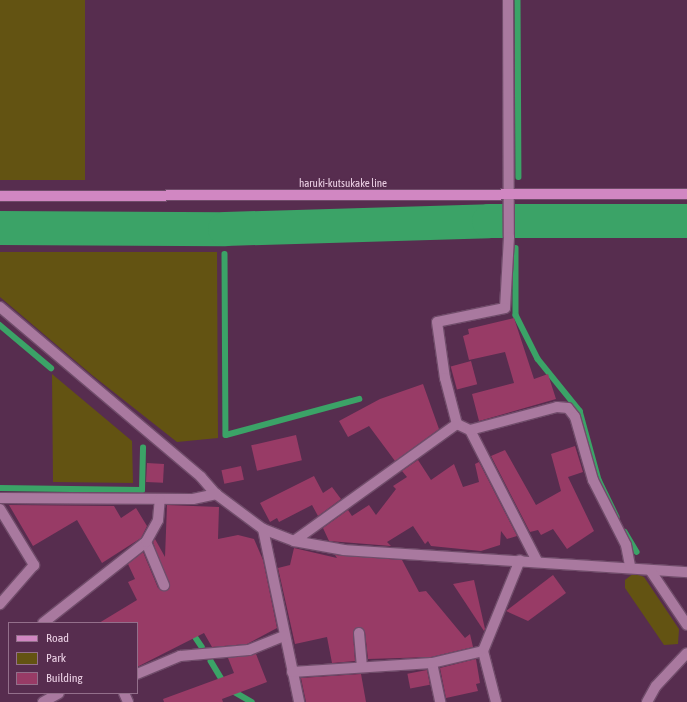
<!DOCTYPE html>
<html>
<head>
<meta charset="utf-8">
<style>
	body { margin:0 }
	#map { position:relative; width:687px; height:702px; overflow:hidden; background:#572d4f; font-family:"Asap Condensed",sans-serif }
	div>[style] { position:absolute }
	.green>* { inset:0; background:#635312; transform-origin:0 0 }
	.stream>* { height:5.5px; margin:-2.75px; padding:0 2.75px; transform-origin:2.75px; border-radius:2.75px; background:#3ba367 }
	.river>* { height:34px; margin:-17px; padding:0 17px; transform-origin:17px; border-radius:17px; background:#3ba367 }
	.building>* { inset:0; background:#983b66; transform-origin:0 0 }
	.roads { filter:drop-shadow(1px 0 #704c6a) drop-shadow(-1px 0 #704c6a) drop-shadow(0 1px #704c6a) drop-shadow(0 -1px #704c6a) }
	.minor>* { height:10px; margin:-5px; padding:0 5px; transform-origin:5px; border-radius:5px; background:#a9799f }
	.major>* { height:10px; margin:-5px; padding:0 5px; transform-origin:5px; border-radius:5px; background:#d187c2 }
	span { translate:-50% -50%; white-space:nowrap; text-align:center; line-height:1.15; -webkit-text-stroke:4px #572d4f; paint-order:stroke }
	.street-label { font-size:11px; color:#edd2e6 }
	.legend { position:absolute; left:8px; top:622px; width:130px; height:72px; box-sizing:border-box; background:#572d4f; border:1px solid #936f8b; margin:0; padding:5px 7px; list-style:none; font-size:12px; color:#edd2e6 }
	.legend li { display:flex; align-items:center; gap:8px; height:20px }
	.legend b { width:20px; border:1px solid #936f8b }
</style>
</head>
<body>
<div id="map">
	<div class="green">
		<div style="left:0;top:0;width:85px;height:180px"></div>
		<div style="clip-path:polygon(0 252px,217px 252px,218px 438px,177px 442px,92px 375px,0 297px)"></div>
		<div style="clip-path:polygon(52px 374px,132px 441px,133px 483px,53px 482px)"></div>
		<div style="clip-path:polygon(634px 573px,644px 577px,679px 629px,678px 644px,664px 645px,625px 588px,625px 580px)"></div>
	</div>
	<div class="stream">
		<div style="left:518px;top:0;width:177px;rotate:89.7deg"></div>
		<div style="left:519px;top:233px;width:24px;rotate:-90deg"></div>
		<div style="left:516px;top:248px;width:67px;rotate:90deg"></div>
		<div style="left:516px;top:315px;width:49px;rotate:63.4deg"></div>
		<div style="left:538px;top:359px;width:67px;rotate:51.1deg"></div>
		<div style="left:580px;top:411px;width:72px;rotate:74.6deg"></div>
		<div style="left:599px;top:480px;width:41px;rotate:64.1deg"></div>
		<div style="left:225px;top:254px;width:181px;rotate:89.7deg"></div>
		<div style="left:226px;top:435px;width:138px;rotate:-15.1deg"></div>
		<div style="left:0;top:325px;width:67px;rotate:40.1deg"></div>
		<div style="left:0;top:488px;width:142px;rotate:0.8deg"></div>
		<div style="left:142px;top:490px;width:42px;rotate:-88.6deg"></div>
		<div style="left:625px;top:532px;width:23px;rotate:59deg"></div>
		<div style="left:192px;top:632px;width:18px;rotate:56deg"></div>
		<div style="left:211px;top:661px;width:26px;rotate:59deg"></div>
		<div style="left:231px;top:690px;width:24px;rotate:30deg"></div>
	</div>
	<div class="river">
		<div style="left:0;top:228px;width:225px;rotate:0.3deg"></div>
		<div style="left:225px;top:229px;width:264px;rotate:-1.7deg"></div>
		<div style="left:489px;top:221px;width:198px"></div>
	</div>
	<div class="building">
		<div style="clip-path:polygon(514px 318px,534px 379px,548px 374px,556px 399px,479px 421px,472px 394px,514px 383px,505px 352px,469px 360px,463px 336px,469px 334px,468px 329px)"></div>
		<div style="left:471px;top:361px;width:24px;height:21px;rotate:75deg"></div>
		<div style="clip-path:polygon(423px 384px,439px 429px,395px 461px,369px 426px,348px 437px,339px 421px,380px 399px)"></div>
		<div style="left:296px;top:435px;width:26px;height:46px;rotate:77deg"></div>
		<div style="clip-path:polygon(575px 446px,583px 472px,568px 477px,594px 531px,567px 549px,553px 529px,541px 535px,538px 530px,530px 532px,491px 456px,505px 450px,536px 505px,561px 491px,551px 454px)"></div>
		<div style="clip-path:polygon(418px 460px,431px 480px,454px 464px,463px 487px,479px 482px,475px 464px,479px 462px,517px 536px,507px 539px,501px 531px,500px 545px,481px 551px,431px 546px,428px 541px,425px 544px,413px 526px,387px 542px,391px 546px,329px 541px,323px 528px,348px 510px,352px 516px,369px 505px,376px 515px,396px 489px,393px 486px,407px 477px,402px 471px)"></div>
		<div style="left:147px;top:463px;width:17px;height:19px;rotate:3deg"></div>
		<div style="left:241px;top:466px;width:14px;height:20px;rotate:78deg"></div>
		<div style="clip-path:polygon(314px 476px,323px 493px,332px 487px,341px 499px,318px 516px,312px 505px,279px 522px,277px 518px,270px 522px,260px 503px)"></div>
		<div style="clip-path:polygon(9px 505px,114px 506px,121px 518px,136px 508px,147px 526px,141px 538px,102px 563px,77px 520px,33px 546px)"></div>
		<div style="clip-path:polygon(167px 505px,219px 507px,218px 539px,238px 535px,254px 539px,263px 560px,277px 628px,247px 644px,212px 647px,204px 633px,137px 667px,137px 623px,99px 623px,137px 600px,128px 582px,135px 579px,128px 564px,143px 552px,158px 588px,164px 591px,169px 589px,153px 542px,155px 539px,165px 557px)"></div>
		<div style="clip-path:polygon(294px 548px,337px 558px,335px 555px,402px 560px,419px 592px,426px 591px,465px 638px,470px 634px,473px 647px,431px 657px,368px 659px,365px 632px,358px 627px,353px 633px,355px 661px,332px 663px,327px 637px,295px 644px,278px 568px,290px 565px)"></div>
		<div style="clip-path:polygon(553px 575px,566px 593px,528px 621px,506px 611px)"></div>
		<div style="clip-path:polygon(474px 580px,485px 629px,484px 631px,453px 584px)"></div>
		<div style="clip-path:polygon(256px 654px,267px 682px,222px 699px,223px 702px,164px 702px,163px 699px,234px 673px,228px 658px)"></div>
		<div style="clip-path:polygon(476px 659px,480px 683px,476px 684px,478px 691px,446px 698px,440px 668px)"></div>
		<div style="left:427px;top:670px;width:15px;height:20px;rotate:79deg"></div>
		<div style="clip-path:polygon(361px 674px,366px 702px,306px 702px,301px 678px)"></div>
	</div>
	<div class="roads">
		<div class="minor">
			<div style="left:508px;top:0;width:237px;rotate:89.8deg"></div>
			<div style="left:509px;top:237px;width:71px;rotate:93.2deg"></div>
			<div style="left:505px;top:308px;width:69px;rotate:168.4deg"></div>
			<div style="left:437px;top:322px;width:57px;rotate:81.9deg"></div>
			<div style="left:445px;top:378px;width:48px;rotate:75.4deg"></div>
			<div style="left:457px;top:424px;width:14px;rotate:25deg"></div>
			<div style="left:470px;top:430px;width:147px;rotate:62.9deg"></div>
			<div style="left:0;top:307px;width:263px;rotate:40.2deg"></div>
			<div style="left:201px;top:477px;width:23px;rotate:49deg"></div>
			<div style="left:216px;top:494px;width:59px;rotate:36.7deg"></div>
			<div style="left:263px;top:529px;width:33px;rotate:21deg"></div>
			<div style="left:294px;top:541px;width:51px;rotate:10.2deg"></div>
			<div style="left:344px;top:550px;width:344px;rotate:3.7deg"></div>
			<div style="left:470px;top:430px;width:90px;rotate:-14.8deg"></div>
			<div style="left:557px;top:407px;width:11px;rotate:5deg"></div>
			<div style="left:568px;top:408px;width:11px;rotate:52deg"></div>
			<div style="left:575px;top:417px;width:66px;rotate:74.1deg"></div>
			<div style="left:593px;top:480px;width:73px;rotate:63.1deg"></div>
			<div style="left:626px;top:545px;width:21px;rotate:79deg"></div>
			<div style="left:0;top:498px;width:193px;rotate:0.3deg"></div>
			<div style="left:193px;top:499px;width:24px;rotate:-12deg"></div>
			<div style="left:0;top:509px;width:66px;rotate:58.7deg"></div>
			<div style="left:34px;top:565px;width:52px;rotate:131.1deg"></div>
			<div style="left:263px;top:529px;width:177px;rotate:78.2deg"></div>
			<div style="left:294px;top:541px;width:201px;rotate:-35.7deg"></div>
			<div style="left:146px;top:542px;width:47px;rotate:67.3deg"></div>
			<div style="left:650px;top:570px;width:66px;rotate:56.1deg"></div>
			<div style="left:43px;top:623px;width:131px;rotate:-38.2deg"></div>
			<div style="left:146px;top:542px;width:25px;rotate:-61deg"></div>
			<div style="left:158px;top:520px;width:21px;rotate:-85deg"></div>
			<div style="left:359px;top:633px;width:33px;rotate:85deg"></div>
			<div style="left:432px;top:663px;width:40px;rotate:78deg"></div>
			<div style="left:292px;top:672px;width:140px;rotate:-3.7deg"></div>
			<div style="left:432px;top:663px;width:52px;rotate:-13.2deg"></div>
			<div style="left:137px;top:674px;width:47px;rotate:-22.7deg"></div>
			<div style="left:180px;top:656px;width:69px;rotate:-5deg"></div>
			<div style="left:249px;top:650px;width:38px;rotate:-22deg"></div>
			<div style="left:124px;top:693px;width:10px;rotate:66deg"></div>
			<div style="left:43px;top:702px;width:18px;rotate:-29deg"></div>
			<div style="left:496px;top:702px;width:53px;rotate:-104.3deg"></div>
			<div style="left:483px;top:651px;width:98px;rotate:-67.9deg"></div>
			<div style="left:647px;top:702px;width:18px;rotate:-61deg"></div>
			<div style="left:656px;top:686px;width:45px;rotate:-46.8deg"></div>
		</div>
		<div class="major">
			<div style="left:0;top:196px;width:687px;rotate:-0.17deg"></div>
		</div>
	</div>
	<div class="street-label">
		<span style="left:343px;top:183px">haruki-kutsukake line</span>
	</div>
	<ul class="legend">
	<li><b style="height:5px;background:#d187c2"></b>Road</li>
	<li><b style="height:11px;background:#635312"></b>Park</li>
	<li><b style="height:11px;background:#983b66"></b>Building</li>
	</ul>
</div>
</body>
</html>
